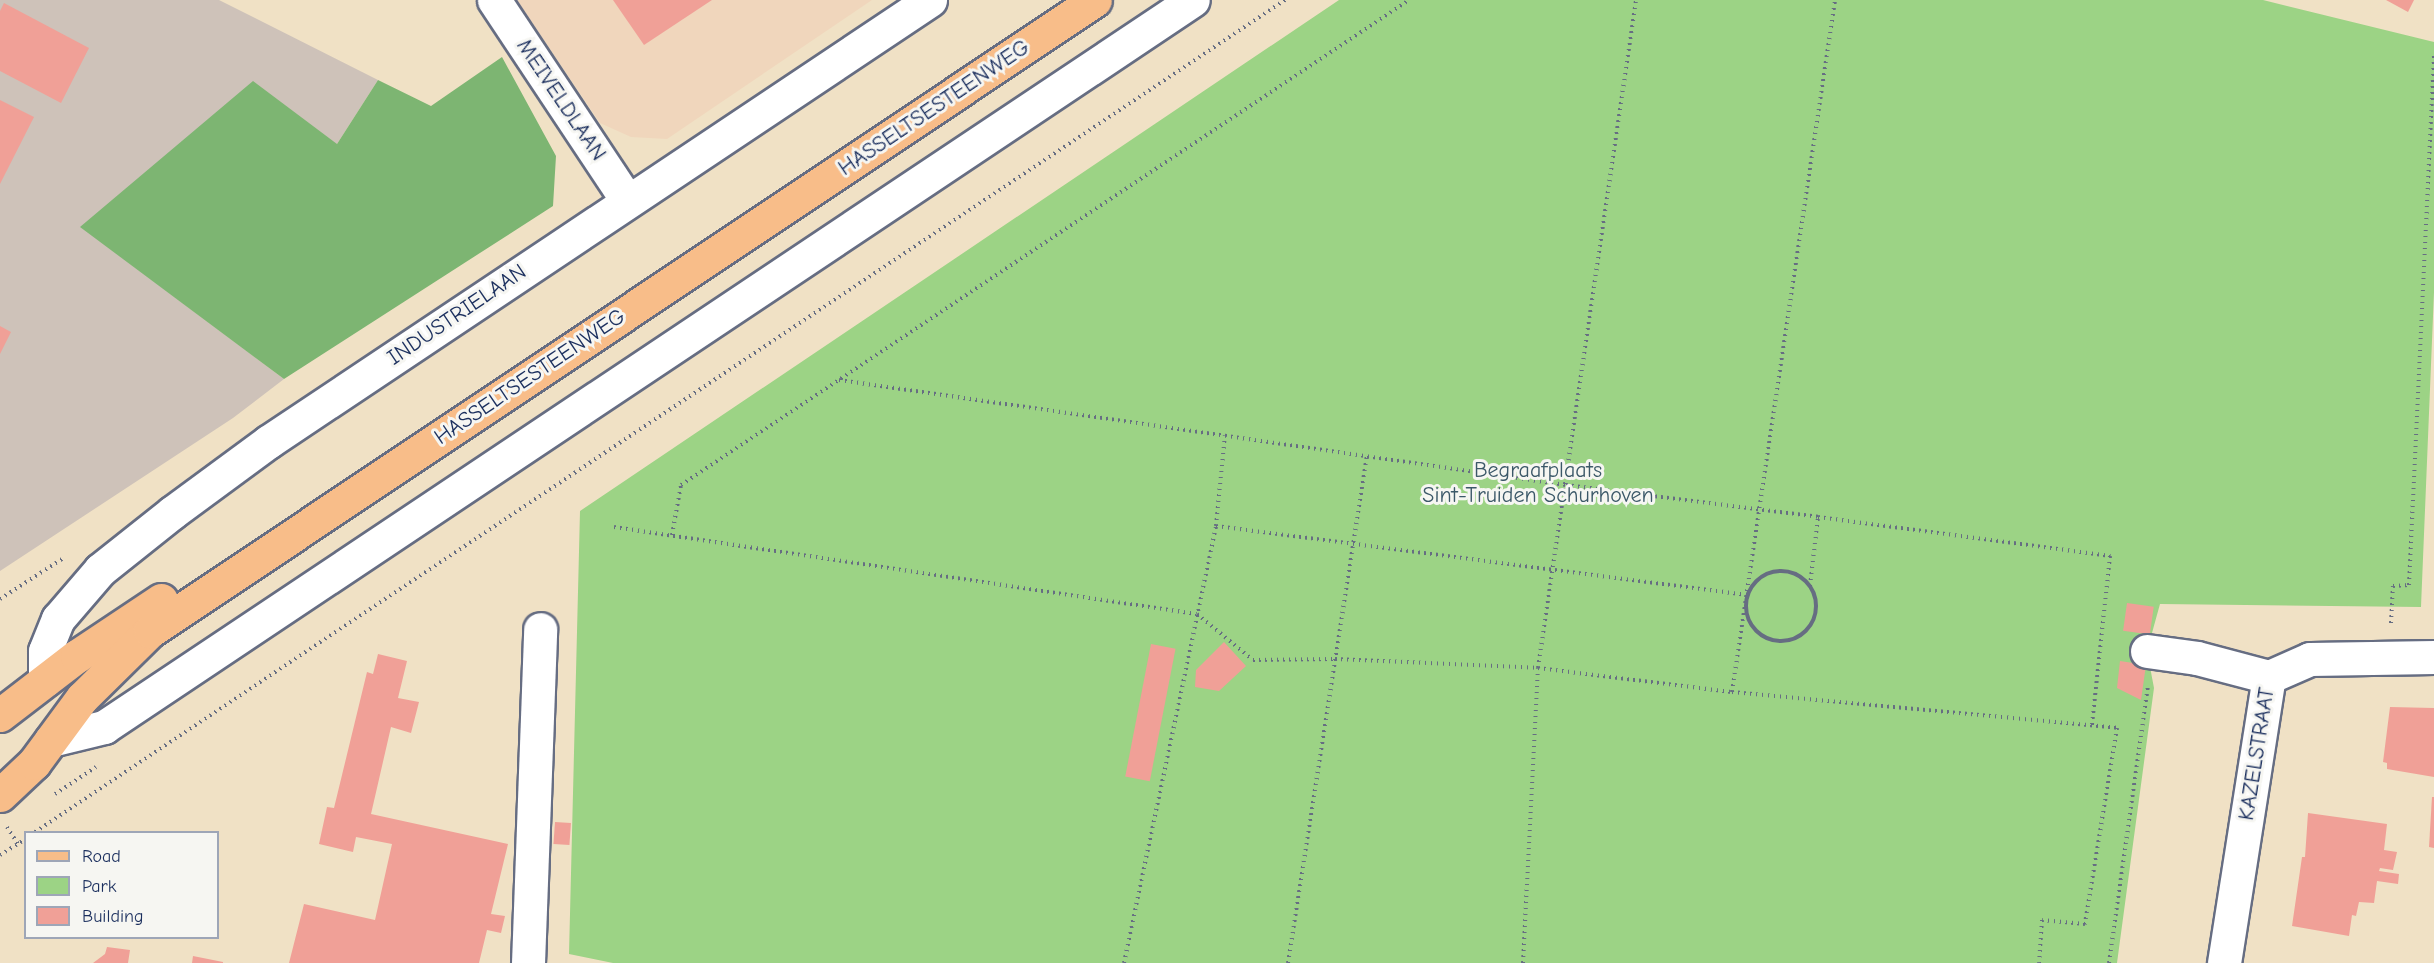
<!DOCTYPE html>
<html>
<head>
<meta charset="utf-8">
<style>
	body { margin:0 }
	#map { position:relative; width:2434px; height:963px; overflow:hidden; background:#f0e1c5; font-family:"Comic Neue",sans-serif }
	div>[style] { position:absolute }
	.built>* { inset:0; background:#f0d6bc }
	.industrial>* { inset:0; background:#cec2b9 }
	.green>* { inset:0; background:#9cd385 }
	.forest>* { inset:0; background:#7db572 }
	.building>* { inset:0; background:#f0a097; transform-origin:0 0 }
	.path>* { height:4px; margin-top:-2px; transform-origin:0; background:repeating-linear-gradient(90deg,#666d82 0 1.5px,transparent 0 6px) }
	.path>.ring { margin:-2px; padding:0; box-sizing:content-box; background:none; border:4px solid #666d82; border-radius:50% }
	.roads { filter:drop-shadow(2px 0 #666d82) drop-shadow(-2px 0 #666d82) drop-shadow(0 2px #666d82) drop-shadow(0 -2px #666d82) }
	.minor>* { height:33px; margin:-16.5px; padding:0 16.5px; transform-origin:16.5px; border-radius:16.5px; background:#fff }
	.major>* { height:33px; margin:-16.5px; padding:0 16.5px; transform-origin:16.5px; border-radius:16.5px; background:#f8bd89 }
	span { translate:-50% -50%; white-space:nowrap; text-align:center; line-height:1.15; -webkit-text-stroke:6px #f6f6f2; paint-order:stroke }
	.street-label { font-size:22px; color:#1b2f5e }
	.park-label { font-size:22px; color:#3b5868 }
	.legend { position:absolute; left:24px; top:831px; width:195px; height:108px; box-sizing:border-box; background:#f6f6f2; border:2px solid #9ea6b7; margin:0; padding:8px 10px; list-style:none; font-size:18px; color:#1b2f5e }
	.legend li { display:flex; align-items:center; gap:12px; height:30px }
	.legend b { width:30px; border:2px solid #9ea6b7 }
</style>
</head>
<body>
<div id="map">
	<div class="built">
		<div style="clip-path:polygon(517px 0,872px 0,667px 139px,631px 137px,600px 123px)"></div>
	</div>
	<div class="industrial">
		<div style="clip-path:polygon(0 0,219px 0,378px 80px,337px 144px,81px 227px,284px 379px,233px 418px,0 571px)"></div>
	</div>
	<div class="green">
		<div style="clip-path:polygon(1339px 0,2263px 0,2434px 42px,2434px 292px,2421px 607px,2160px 604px,2147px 651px,2154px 688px,2117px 963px,613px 963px,569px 954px,580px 511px)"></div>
	</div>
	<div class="forest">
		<div style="clip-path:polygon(502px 57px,556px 156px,553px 206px,284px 379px,80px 227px,253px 81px,337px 144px,378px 80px,431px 106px)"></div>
	</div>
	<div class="building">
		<div style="clip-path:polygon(613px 0,712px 0,644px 45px)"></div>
		<div style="clip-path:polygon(2386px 0,2414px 0,2408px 12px)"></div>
		<div style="clip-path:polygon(4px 3px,89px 48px,61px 103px,0 71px,0 11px)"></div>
		<div style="clip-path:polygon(0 100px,34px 117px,0 184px)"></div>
		<div style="clip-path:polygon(0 326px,11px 332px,0 354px)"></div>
		<div style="left:2127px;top:603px;width:27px;height:28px;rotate:8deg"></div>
		<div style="clip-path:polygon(1224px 642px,1246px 666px,1219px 691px,1195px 687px,1196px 670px)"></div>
		<div style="left:1151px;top:644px;width:25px;height:135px;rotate:11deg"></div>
		<div style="clip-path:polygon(378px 654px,407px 661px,398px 698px,419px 702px,411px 733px,391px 727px,371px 814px,508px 844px,491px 914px,505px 916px,501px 933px,487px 930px,479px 963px,289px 963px,304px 904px,375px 920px,392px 844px,356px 837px,353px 852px,319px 844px,327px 807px,334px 808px,367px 672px,373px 674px)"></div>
		<div style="clip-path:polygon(2120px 661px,2146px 665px,2141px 700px,2117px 688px)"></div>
		<div style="clip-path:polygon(2390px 707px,2434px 708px,2434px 777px,2387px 769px,2387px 763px,2383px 762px)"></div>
		<div style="clip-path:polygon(2432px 797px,2434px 797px,2434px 848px,2429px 847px)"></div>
		<div style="clip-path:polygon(2308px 813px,2387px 824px,2384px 850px,2397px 852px,2393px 870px,2380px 868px,2379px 871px,2399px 874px,2398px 884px,2377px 881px,2374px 903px,2359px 902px,2356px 916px,2352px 915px,2349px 936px,2292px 926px,2302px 857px,2305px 857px)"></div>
		<div style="left:555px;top:822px;width:16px;height:22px;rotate:4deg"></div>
		<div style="clip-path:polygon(107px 947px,130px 950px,128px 963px,93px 963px,105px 954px)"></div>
		<div style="clip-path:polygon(193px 956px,223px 962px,223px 963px,192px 963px)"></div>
	</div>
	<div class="path">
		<div style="left:839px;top:380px;width:735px;rotate:8.22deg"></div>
		<div style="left:1566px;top:485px;width:254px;rotate:7.2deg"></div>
		<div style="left:1216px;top:526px;width:536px;rotate:7.39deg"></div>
		<div style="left:614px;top:527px;width:589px;rotate:8.49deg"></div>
		<div style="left:1197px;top:614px;width:72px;rotate:39.4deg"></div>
		<div style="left:1253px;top:660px;width:82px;rotate:-0.7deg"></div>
		<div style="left:1335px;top:659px;width:203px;rotate:2.5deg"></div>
		<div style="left:1538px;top:668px;width:195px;rotate:7.1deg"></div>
		<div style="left:1732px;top:692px;width:387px;rotate:5.3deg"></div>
		<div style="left:2117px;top:728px;width:199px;rotate:99.3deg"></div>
		<div style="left:2085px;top:924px;width:43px;rotate:-174.7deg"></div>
		<div style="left:2042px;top:920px;width:43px;rotate:94deg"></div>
		<div style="left:672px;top:535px;width:51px;rotate:-79.8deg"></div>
		<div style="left:681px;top:485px;width:875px;rotate:-33.67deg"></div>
		<div class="ring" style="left:1746px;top:571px;width:66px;height:66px"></div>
		<div style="left:1810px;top:586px;width:69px;rotate:-83.4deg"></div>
		<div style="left:1818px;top:517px;width:295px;rotate:7.6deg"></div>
		<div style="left:2110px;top:556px;width:170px;rotate:96.1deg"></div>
		<div style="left:0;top:599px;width:74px;rotate:-32.8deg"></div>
		<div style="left:2391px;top:623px;width:37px;rotate:-87deg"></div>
		<div style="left:2393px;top:586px;width:16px;rotate:-4deg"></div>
		<div style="left:2409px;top:585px;width:531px;rotate:-87.3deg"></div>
		<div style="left:1732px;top:692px;width:700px;rotate:-81.53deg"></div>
		<div style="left:55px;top:794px;width:49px;rotate:-33.4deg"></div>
		<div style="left:7px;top:827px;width:20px;rotate:57deg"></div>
		<div style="left:35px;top:832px;width:1502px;rotate:-33.65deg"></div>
		<div style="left:0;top:855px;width:31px;rotate:-32deg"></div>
		<div style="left:1124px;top:963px;width:447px;rotate:-78.1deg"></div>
		<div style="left:1216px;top:526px;width:91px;rotate:-84.4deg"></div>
		<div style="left:1288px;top:963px;width:514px;rotate:-81.16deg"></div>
		<div style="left:1523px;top:963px;width:295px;rotate:-87.1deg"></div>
		<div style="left:1538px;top:668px;width:675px;rotate:-81.65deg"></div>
		<div style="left:2109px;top:963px;width:280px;rotate:-82deg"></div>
	</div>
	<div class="roads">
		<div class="minor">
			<div style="left:494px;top:0;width:240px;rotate:56.4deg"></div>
			<div style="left:2147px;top:651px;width:50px;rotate:8deg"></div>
			<div style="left:2197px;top:658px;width:74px;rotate:14.8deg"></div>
			<div style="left:45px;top:680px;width:29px;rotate:-90deg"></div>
			<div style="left:45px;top:651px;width:35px;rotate:-68deg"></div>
			<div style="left:58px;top:619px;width:65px;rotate:-49.4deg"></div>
			<div style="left:100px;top:570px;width:93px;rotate:-38.5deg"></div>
			<div style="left:173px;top:512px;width:118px;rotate:-36.4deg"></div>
			<div style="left:268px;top:442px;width:796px;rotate:-33.73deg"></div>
			<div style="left:51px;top:740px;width:55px;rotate:-13.8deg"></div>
			<div style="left:104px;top:727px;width:1309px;rotate:-33.73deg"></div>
			<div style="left:528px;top:963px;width:334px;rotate:-87.9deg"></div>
			<div style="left:2224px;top:963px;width:290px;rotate:-81.1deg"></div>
			<div style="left:2269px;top:677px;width:45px;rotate:-23.7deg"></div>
			<div style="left:2310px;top:659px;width:124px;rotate:-0.9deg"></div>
		</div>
		<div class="major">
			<div style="left:0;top:715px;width:97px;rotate:-37.5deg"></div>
			<div style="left:77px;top:656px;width:101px;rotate:-33.7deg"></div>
			<div style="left:0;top:795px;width:47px;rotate:-43.3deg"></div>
			<div style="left:34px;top:763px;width:81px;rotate:-53.6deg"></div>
			<div style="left:82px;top:698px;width:95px;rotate:-44.6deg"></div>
			<div style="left:150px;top:631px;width:1136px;rotate:-33.73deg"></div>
		</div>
	</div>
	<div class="street-label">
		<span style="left:561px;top:100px;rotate:56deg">MEIVELDLAAN</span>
		<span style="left:934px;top:108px;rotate:-34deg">HASSELTSESTEENWEG</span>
		<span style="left:457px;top:315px;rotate:-34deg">INDUSTRIELAAN</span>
		<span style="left:530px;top:377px;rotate:-34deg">HASSELTSESTEENWEG</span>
		<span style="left:2257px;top:754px;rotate:-81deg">KAZELSTRAAT</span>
	</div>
	<div class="park-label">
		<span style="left:1538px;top:483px">Begraafplaats<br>Sint-Truiden Schurhoven</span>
	</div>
	<ul class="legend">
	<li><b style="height:8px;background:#f8bd89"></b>Road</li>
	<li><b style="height:16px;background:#9cd385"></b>Park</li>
	<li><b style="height:16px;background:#f0a097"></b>Building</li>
	</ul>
</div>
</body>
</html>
